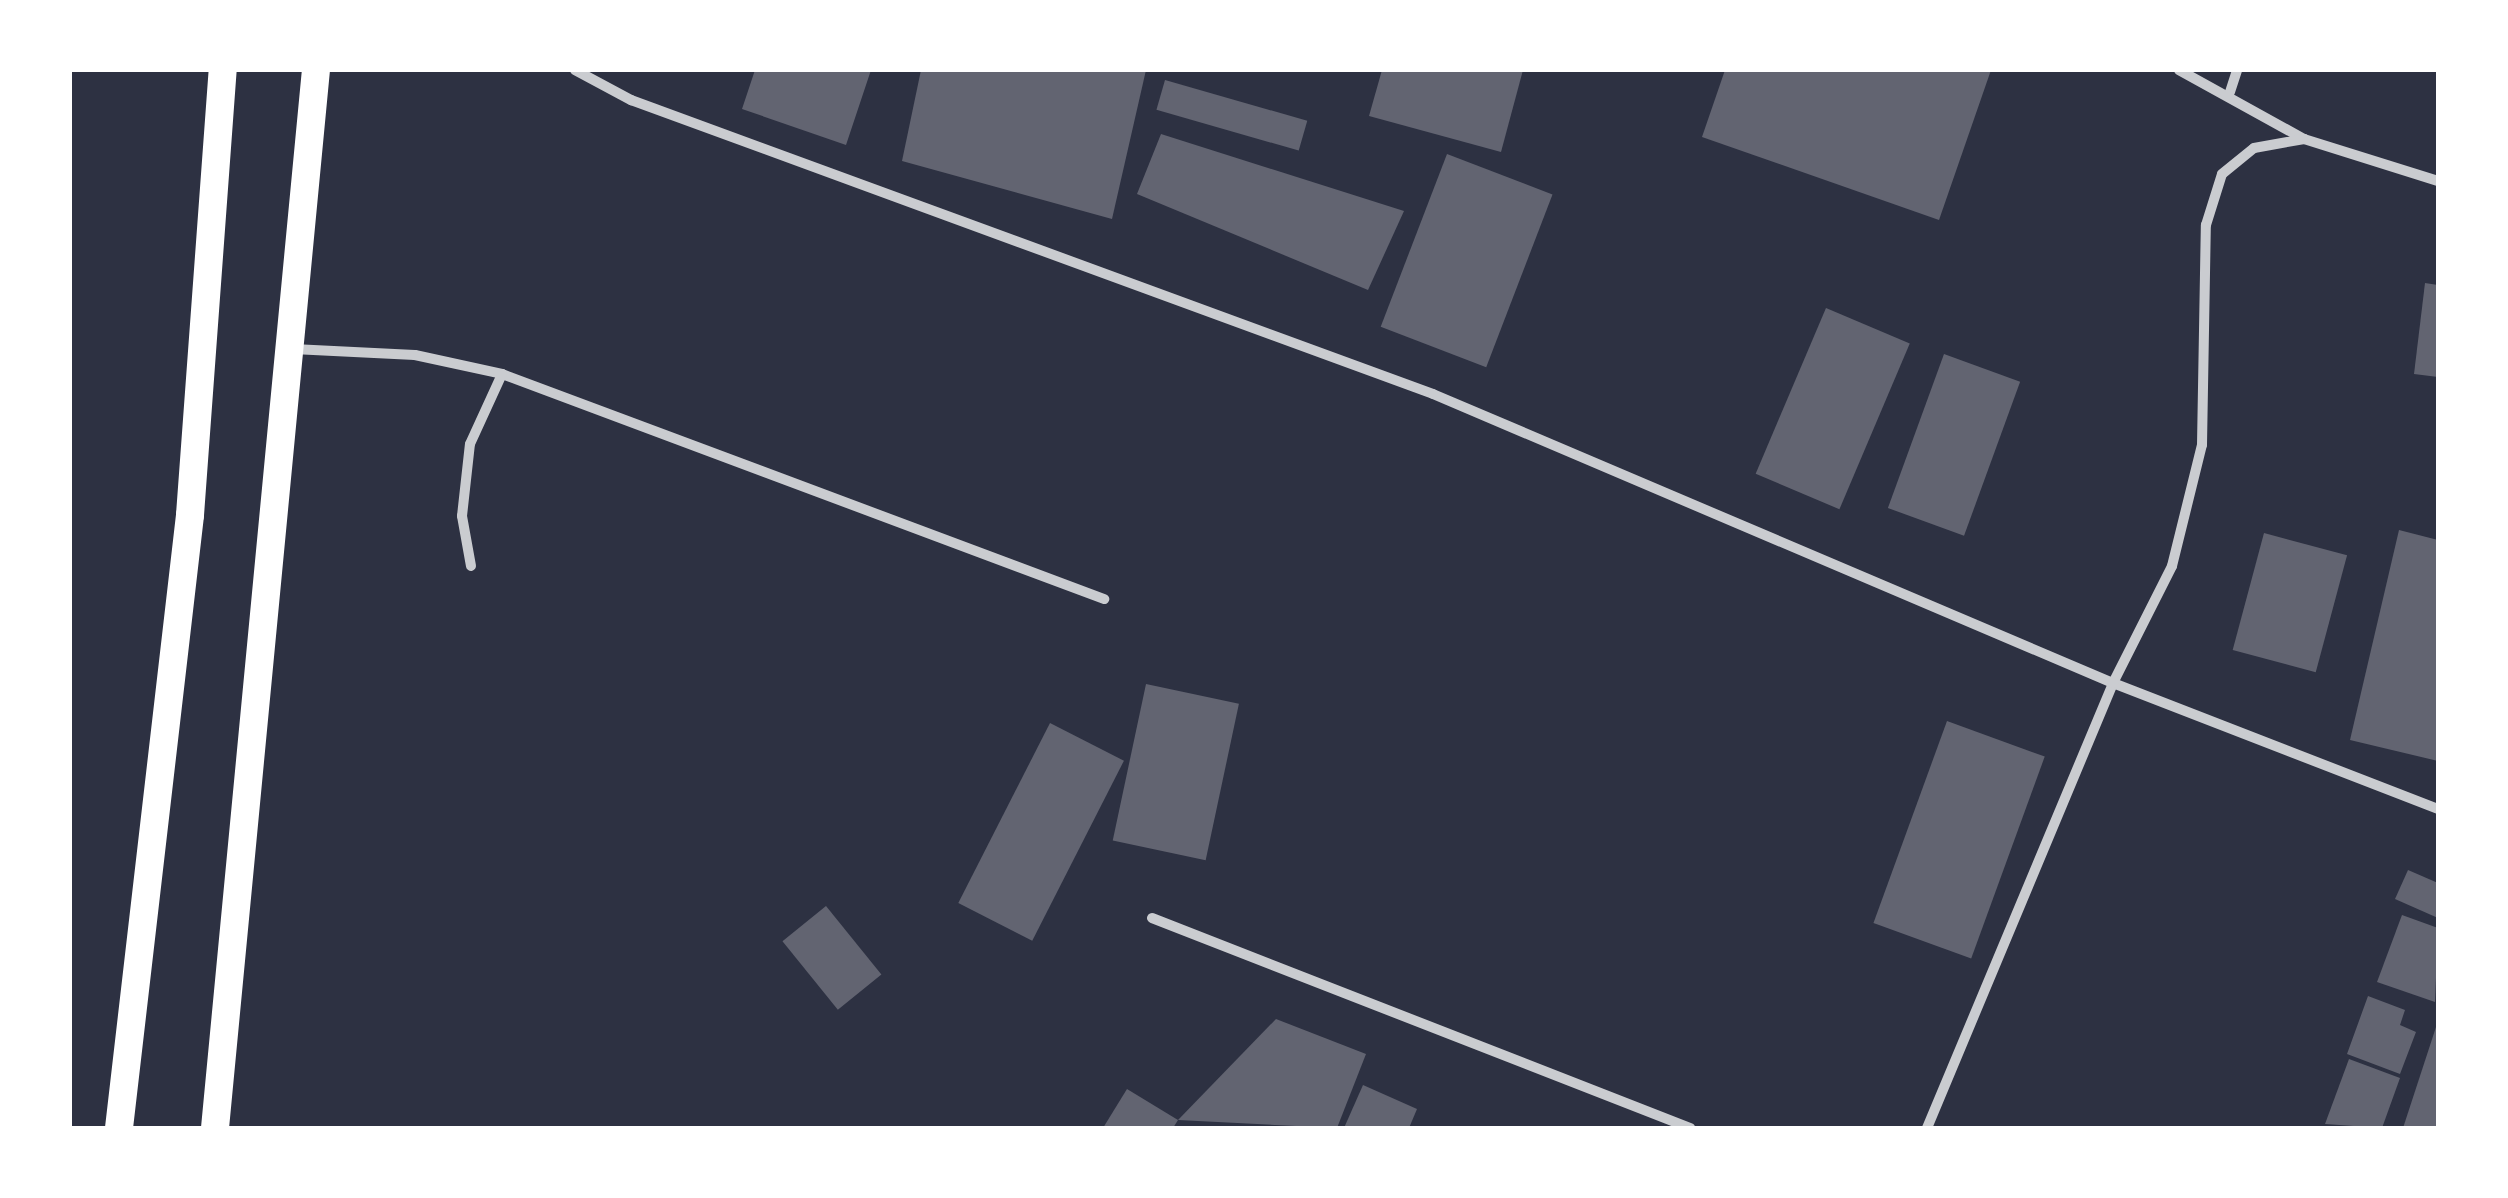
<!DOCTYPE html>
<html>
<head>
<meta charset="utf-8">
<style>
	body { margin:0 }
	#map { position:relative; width:2508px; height:1198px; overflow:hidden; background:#2d3142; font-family:"Fira Sans",sans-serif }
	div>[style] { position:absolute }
	.building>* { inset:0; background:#626471; transform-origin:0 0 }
	.minor>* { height:10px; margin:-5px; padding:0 5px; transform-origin:5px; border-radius:5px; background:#caccd0 }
	.trunk>* { height:28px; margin:-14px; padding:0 14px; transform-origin:14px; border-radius:14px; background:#fff }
	span { translate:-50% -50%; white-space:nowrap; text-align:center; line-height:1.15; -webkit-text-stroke:8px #fff; paint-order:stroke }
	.frame { position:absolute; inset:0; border:72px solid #fff; pointer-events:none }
</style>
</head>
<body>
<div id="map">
	<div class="building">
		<div style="clip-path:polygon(755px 70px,871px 70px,846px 145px,742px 109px)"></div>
		<div style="clip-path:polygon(921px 70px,1146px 70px,1112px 219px,902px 161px)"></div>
		<div style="clip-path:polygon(1382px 70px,1523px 70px,1501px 152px,1369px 116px)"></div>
		<div style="clip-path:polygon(1725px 70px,1991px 70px,1939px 220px,1702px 137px)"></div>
		<div style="left:1165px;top:80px;width:148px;height:31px;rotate:16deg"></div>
		<div style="clip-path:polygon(1161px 134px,1404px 211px,1368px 290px,1137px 194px)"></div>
		<div style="left:1447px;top:154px;width:113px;height:185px;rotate:21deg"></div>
		<div style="clip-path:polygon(2425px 283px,2438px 285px,2438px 377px,2414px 374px)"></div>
		<div style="left:1826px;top:308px;width:91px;height:180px;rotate:23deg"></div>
		<div style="left:1944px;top:354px;width:81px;height:164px;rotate:20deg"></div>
		<div style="clip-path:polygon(2399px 530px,2438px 540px,2438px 761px,2350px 740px)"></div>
		<div style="left:2264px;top:533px;width:86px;height:121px;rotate:15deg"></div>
		<div style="left:1146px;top:684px;width:95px;height:160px;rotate:12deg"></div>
		<div style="left:1947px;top:721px;width:104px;height:215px;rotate:20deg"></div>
		<div style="left:1050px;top:723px;width:83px;height:202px;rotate:27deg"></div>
		<div style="clip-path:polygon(2408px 870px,2438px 883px,2438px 918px,2395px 899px)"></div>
		<div style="left:826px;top:906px;width:88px;height:56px;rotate:51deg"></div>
		<div style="clip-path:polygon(2402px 915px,2438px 928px,2435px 1002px,2377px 982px)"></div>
		<div style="clip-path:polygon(2368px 996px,2405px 1010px,2400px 1025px,2416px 1032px,2400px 1074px,2347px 1054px)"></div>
		<div style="clip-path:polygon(1276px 1019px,1366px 1054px,1337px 1128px,1178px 1120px)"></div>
		<div style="clip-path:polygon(2437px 1024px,2438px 1128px,2403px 1128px)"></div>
		<div style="clip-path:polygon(2349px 1059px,2400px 1078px,2382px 1128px,2325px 1124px)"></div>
		<div style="clip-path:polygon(1363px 1085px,1417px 1109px,1409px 1128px,1344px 1128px)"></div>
		<div style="clip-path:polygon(1127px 1089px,1178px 1120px,1173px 1128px,1103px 1128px)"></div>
	</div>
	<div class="minor">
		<div style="left:575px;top:70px;width:64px;rotate:28.2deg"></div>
		<div style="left:631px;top:100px;width:854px;rotate:20.13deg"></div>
		<div style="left:1433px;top:394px;width:739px;rotate:23.03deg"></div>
		<div style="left:2113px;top:683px;width:349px;rotate:21.2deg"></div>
		<div style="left:2179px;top:70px;width:143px;rotate:28.9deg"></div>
		<div style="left:2230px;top:92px;width:23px;rotate:-72deg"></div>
		<div style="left:293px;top:349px;width:122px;rotate:2.8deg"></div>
		<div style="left:415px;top:355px;width:89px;rotate:12.3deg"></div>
		<div style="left:502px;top:374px;width:643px;rotate:20.49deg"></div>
		<div style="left:471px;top:566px;width:51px;rotate:-100.2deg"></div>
		<div style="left:462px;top:516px;width:72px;rotate:-83.7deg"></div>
		<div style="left:470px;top:444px;width:77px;rotate:-65.4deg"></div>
		<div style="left:1152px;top:918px;width:578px;rotate:21.32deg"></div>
		<div style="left:1927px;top:1128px;width:482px;rotate:-67.3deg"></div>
		<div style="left:2113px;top:683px;width:131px;rotate:-63.2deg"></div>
		<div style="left:2172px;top:566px;width:125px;rotate:-76.1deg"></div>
		<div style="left:2202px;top:445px;width:220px;rotate:-89deg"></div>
		<div style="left:2206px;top:225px;width:53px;rotate:-72.6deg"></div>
		<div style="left:2222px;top:174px;width:41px;rotate:-39.1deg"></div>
		<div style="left:2254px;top:148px;width:51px;rotate:-10.2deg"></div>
		<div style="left:2304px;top:139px;width:140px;rotate:17.4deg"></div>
	</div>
	<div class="trunk">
		<div style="left:119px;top:1128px;width:617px;rotate:-83.39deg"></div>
		<div style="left:190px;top:515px;width:446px;rotate:-85.8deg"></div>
		<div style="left:215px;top:1128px;width:1063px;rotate:-84.55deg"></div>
	</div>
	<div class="frame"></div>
</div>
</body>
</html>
